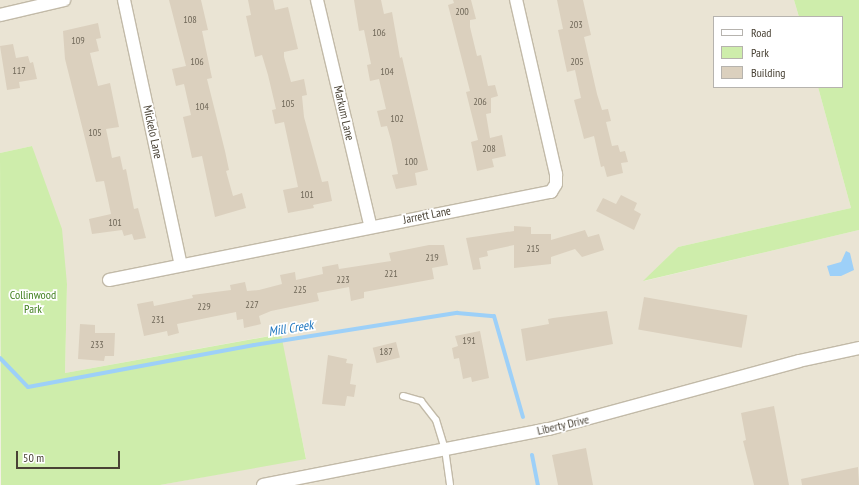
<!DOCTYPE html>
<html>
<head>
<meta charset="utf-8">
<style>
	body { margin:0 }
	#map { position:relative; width:859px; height:485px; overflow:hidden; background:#f5f1e7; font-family:"PT Sans Narrow",sans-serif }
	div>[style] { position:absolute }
	.residential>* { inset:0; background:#eae4d4 }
	.green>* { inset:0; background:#ceedab }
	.water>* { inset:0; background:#9dd0f8 }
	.stream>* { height:4px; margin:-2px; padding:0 2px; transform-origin:2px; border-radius:2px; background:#9dd0f8 }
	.building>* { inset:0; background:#dbd0be; transform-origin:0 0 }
	.roads { filter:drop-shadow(1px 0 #c2baa8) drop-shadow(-1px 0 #c2baa8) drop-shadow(0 1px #c2baa8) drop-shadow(0 -1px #c2baa8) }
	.service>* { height:6px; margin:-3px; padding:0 3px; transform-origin:3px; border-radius:3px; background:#fff }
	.minor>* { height:12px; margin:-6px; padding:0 6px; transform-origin:6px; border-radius:6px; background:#fff }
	span { translate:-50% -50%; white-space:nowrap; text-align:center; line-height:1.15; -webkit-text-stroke:3.5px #fff; paint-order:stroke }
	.number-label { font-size:10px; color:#6e6657 }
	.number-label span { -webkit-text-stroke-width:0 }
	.street-label { font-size:12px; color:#494235 }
	.park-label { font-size:12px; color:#438122 }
	.water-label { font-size:13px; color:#2279c1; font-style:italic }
	.legend { position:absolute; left:713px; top:16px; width:130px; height:72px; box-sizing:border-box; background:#fff; border:1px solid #b6b3ae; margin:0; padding:5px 7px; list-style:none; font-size:12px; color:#494235 }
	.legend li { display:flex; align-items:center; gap:8px; height:20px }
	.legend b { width:20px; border:1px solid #b6b3ae }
	.scale { position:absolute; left:16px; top:451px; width:104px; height:18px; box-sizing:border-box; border:2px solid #494235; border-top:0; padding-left:5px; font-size:12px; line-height:14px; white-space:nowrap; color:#494235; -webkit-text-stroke:3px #fff; paint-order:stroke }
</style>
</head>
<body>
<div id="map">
	<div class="residential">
		<div style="clip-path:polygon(0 0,794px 0,799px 17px,714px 17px,714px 87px,818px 87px,851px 208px,678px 247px,644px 281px,859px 230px,859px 485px,160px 485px,306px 458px,280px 334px,65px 373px,67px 284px,32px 146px,0 153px)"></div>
	</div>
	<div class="green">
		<div style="clip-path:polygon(794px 0,859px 0,859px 230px,643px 281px,678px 247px,851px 208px,818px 87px,842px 87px,842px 17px,799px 17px)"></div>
		<div style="clip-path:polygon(32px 146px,62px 229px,67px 284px,65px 373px,281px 334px,306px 459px,160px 485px,1px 485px,0 153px)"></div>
	</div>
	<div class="water">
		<div style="clip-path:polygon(846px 251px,850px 253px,854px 270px,841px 276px,830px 276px,827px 266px,841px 262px)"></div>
	</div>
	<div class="stream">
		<div style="left:0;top:358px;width:40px;rotate:46deg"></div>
		<div style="left:28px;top:387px;width:230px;rotate:-10.5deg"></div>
		<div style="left:254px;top:345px;width:206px;rotate:-9deg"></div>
		<div style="left:457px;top:313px;width:37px;rotate:5deg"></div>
		<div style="left:494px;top:316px;width:105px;rotate:74deg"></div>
		<div style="left:532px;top:455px;width:31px;rotate:79deg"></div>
	</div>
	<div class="building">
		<div style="clip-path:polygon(169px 0,201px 0,208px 30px,202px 31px,212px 78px,207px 79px,225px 151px,229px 170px,226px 171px,233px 196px,242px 193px,246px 208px,215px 217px,202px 156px,192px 158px,183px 117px,191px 115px,184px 84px,176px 86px,172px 69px,186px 66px)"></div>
		<div style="clip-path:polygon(248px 0,273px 0,275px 10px,288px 7px,298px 49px,284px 52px,284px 57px,291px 82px,304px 79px,307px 95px,302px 96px,304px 117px,322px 182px,328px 181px,332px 201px,313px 205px,314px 208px,288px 213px,283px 190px,298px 187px,284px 122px,275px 124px,272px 110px,276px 109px,268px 75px,262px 55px,255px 57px,246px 16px,251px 15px)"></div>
		<div style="clip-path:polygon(354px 0,381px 0,384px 14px,392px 12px,400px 58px,402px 57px,428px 170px,415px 173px,417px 185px,396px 189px,392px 175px,398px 174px,391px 140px,387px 126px,381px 127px,377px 111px,386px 109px,379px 79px,370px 81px,367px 65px,371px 64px,364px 30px,359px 31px)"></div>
		<div style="clip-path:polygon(453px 0,471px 0,476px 19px,470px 20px,470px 27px,477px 56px,481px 55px,488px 86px,495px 85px,498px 96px,491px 98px,491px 113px,486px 114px,490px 138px,502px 135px,506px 156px,492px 159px,494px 167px,477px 171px,471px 142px,478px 140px,466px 92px,470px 91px,448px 5px,454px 3px)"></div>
		<div style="clip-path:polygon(557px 0,583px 0,591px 35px,584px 37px,597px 94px,602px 110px,608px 109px,611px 121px,606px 122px,612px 146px,618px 145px,620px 152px,625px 151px,628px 162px,621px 163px,623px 173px,607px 177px,604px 166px,601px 167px,594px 136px,584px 139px,574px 100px,581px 98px,575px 70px,567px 72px,558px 30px,563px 29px)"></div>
		<div style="clip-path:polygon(98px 23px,101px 38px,96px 39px,99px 51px,90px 53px,98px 86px,110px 83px,119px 127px,106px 129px,112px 158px,120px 156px,123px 170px,126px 169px,134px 209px,138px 208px,146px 238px,134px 240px,132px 234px,124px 236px,122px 230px,92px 234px,89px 219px,111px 214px,104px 181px,96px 182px,65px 59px,63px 31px)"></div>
		<div style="clip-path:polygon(13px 44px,16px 58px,28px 56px,30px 63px,33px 62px,37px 79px,19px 82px,20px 88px,7px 90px,0 46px)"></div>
		<div style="clip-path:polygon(621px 195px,637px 203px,634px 210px,641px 214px,634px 230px,596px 211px,603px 198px,616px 204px)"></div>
		<div style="clip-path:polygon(514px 226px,531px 227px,531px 234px,551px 234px,551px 240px,585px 230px,588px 237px,599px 234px,604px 250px,582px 257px,575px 249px,551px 257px,551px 264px,514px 268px,514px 245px,487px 251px,488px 256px,479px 258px,481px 269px,473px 270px,466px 238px,514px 231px)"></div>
		<div style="clip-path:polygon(429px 245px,444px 245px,448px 265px,432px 268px,434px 279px,364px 292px,364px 298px,351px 301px,349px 287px,317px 293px,319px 301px,271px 311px,259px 316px,261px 324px,244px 328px,243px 319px,237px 320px,236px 312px,177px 324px,179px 333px,168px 336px,167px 331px,144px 336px,137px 304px,153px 301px,154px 306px,193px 298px,192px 295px,231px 290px,230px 285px,245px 282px,247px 291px,259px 290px,282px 284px,280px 275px,295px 272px,296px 280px,323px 274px,322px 267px,338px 264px,339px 269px,391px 261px,389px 253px)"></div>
		<div style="left:644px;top:297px;width:105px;height:33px;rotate:10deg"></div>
		<div style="clip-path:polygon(607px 311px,613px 344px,526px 361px,521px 329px,549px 324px,548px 319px,553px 318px)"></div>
		<div style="clip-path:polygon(80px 324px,95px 325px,95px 333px,115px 333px,114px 356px,105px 356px,104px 361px,78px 359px)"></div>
		<div style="clip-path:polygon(480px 331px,489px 378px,472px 382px,471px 377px,463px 379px,459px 358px,454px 359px,452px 348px,458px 346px,455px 336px)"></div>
		<div style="left:396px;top:342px;width:16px;height:24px;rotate:76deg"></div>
		<div style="clip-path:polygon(328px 355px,347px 359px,346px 363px,353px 364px,350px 384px,356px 385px,354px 397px,347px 396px,345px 406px,322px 404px)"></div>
		<div style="clip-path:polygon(774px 406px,789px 485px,754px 485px,743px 441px,746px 440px,741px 413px)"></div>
		<div style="clip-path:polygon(586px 448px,593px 485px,558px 485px,552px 455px)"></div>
		<div style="clip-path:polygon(858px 467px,859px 485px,802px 485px,801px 479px)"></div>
	</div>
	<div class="roads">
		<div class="service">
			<div style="left:403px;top:396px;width:19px;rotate:16deg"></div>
			<div style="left:421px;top:401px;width:24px;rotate:52deg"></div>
			<div style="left:436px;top:420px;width:30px;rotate:73deg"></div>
			<div style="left:445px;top:449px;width:36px;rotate:82deg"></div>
		</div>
		<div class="minor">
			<div style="left:124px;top:0;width:271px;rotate:77.9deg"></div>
			<div style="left:317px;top:0;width:231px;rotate:76.7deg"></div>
			<div style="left:0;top:15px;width:66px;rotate:-13.2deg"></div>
			<div style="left:109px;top:280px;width:451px;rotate:-11.3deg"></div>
			<div style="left:551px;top:192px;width:9px;rotate:-58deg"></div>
			<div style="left:556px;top:184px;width:10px;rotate:-90deg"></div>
			<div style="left:556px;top:174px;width:179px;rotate:-102.9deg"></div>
			<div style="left:263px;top:485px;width:291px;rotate:-11.1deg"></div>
			<div style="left:549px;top:429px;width:259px;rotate:-15.2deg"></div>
			<div style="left:799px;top:361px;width:61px;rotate:-12.2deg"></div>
		</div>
	</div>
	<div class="number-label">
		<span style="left:462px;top:12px">200</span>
		<span style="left:190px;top:20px">108</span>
		<span style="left:576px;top:25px">203</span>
		<span style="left:379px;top:33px">106</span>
		<span style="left:78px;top:41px">109</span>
		<span style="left:197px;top:62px">106</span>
		<span style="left:577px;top:62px">205</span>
		<span style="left:19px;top:71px">117</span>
		<span style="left:387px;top:72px">104</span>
		<span style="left:480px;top:102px">206</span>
		<span style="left:288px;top:104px">105</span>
		<span style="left:202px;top:107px">104</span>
		<span style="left:397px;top:119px">102</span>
		<span style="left:95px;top:133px">105</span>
		<span style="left:489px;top:149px">208</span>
		<span style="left:411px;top:162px">100</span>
		<span style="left:307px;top:195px">101</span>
		<span style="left:115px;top:223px">101</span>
		<span style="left:533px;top:249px">215</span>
		<span style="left:432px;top:258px">219</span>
		<span style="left:391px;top:274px">221</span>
		<span style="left:343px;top:280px">223</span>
		<span style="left:300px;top:290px">225</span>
		<span style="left:252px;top:305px">227</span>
		<span style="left:204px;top:307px">229</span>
		<span style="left:158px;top:320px">231</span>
		<span style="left:469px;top:341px">191</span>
		<span style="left:97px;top:345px">233</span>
		<span style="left:386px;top:352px">187</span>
	</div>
	<div class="street-label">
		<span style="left:344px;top:113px;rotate:77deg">Markum Lane</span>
		<span style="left:153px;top:132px;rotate:78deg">Mickelo Lane</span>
		<span style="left:427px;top:215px;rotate:-11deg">Jarrett Lane</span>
		<span style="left:563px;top:425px;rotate:-13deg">Liberty Drive</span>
	</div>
	<div class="park-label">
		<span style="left:33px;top:302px">Collinwood<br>Park</span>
	</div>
	<div class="water-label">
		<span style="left:291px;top:329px;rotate:-9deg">Mill Creek</span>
	</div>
	<ul class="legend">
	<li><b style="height:5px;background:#fff"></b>Road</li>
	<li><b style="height:11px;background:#ceedab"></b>Park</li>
	<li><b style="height:11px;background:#dbd0be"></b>Building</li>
	</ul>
	<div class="scale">50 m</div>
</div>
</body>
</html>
